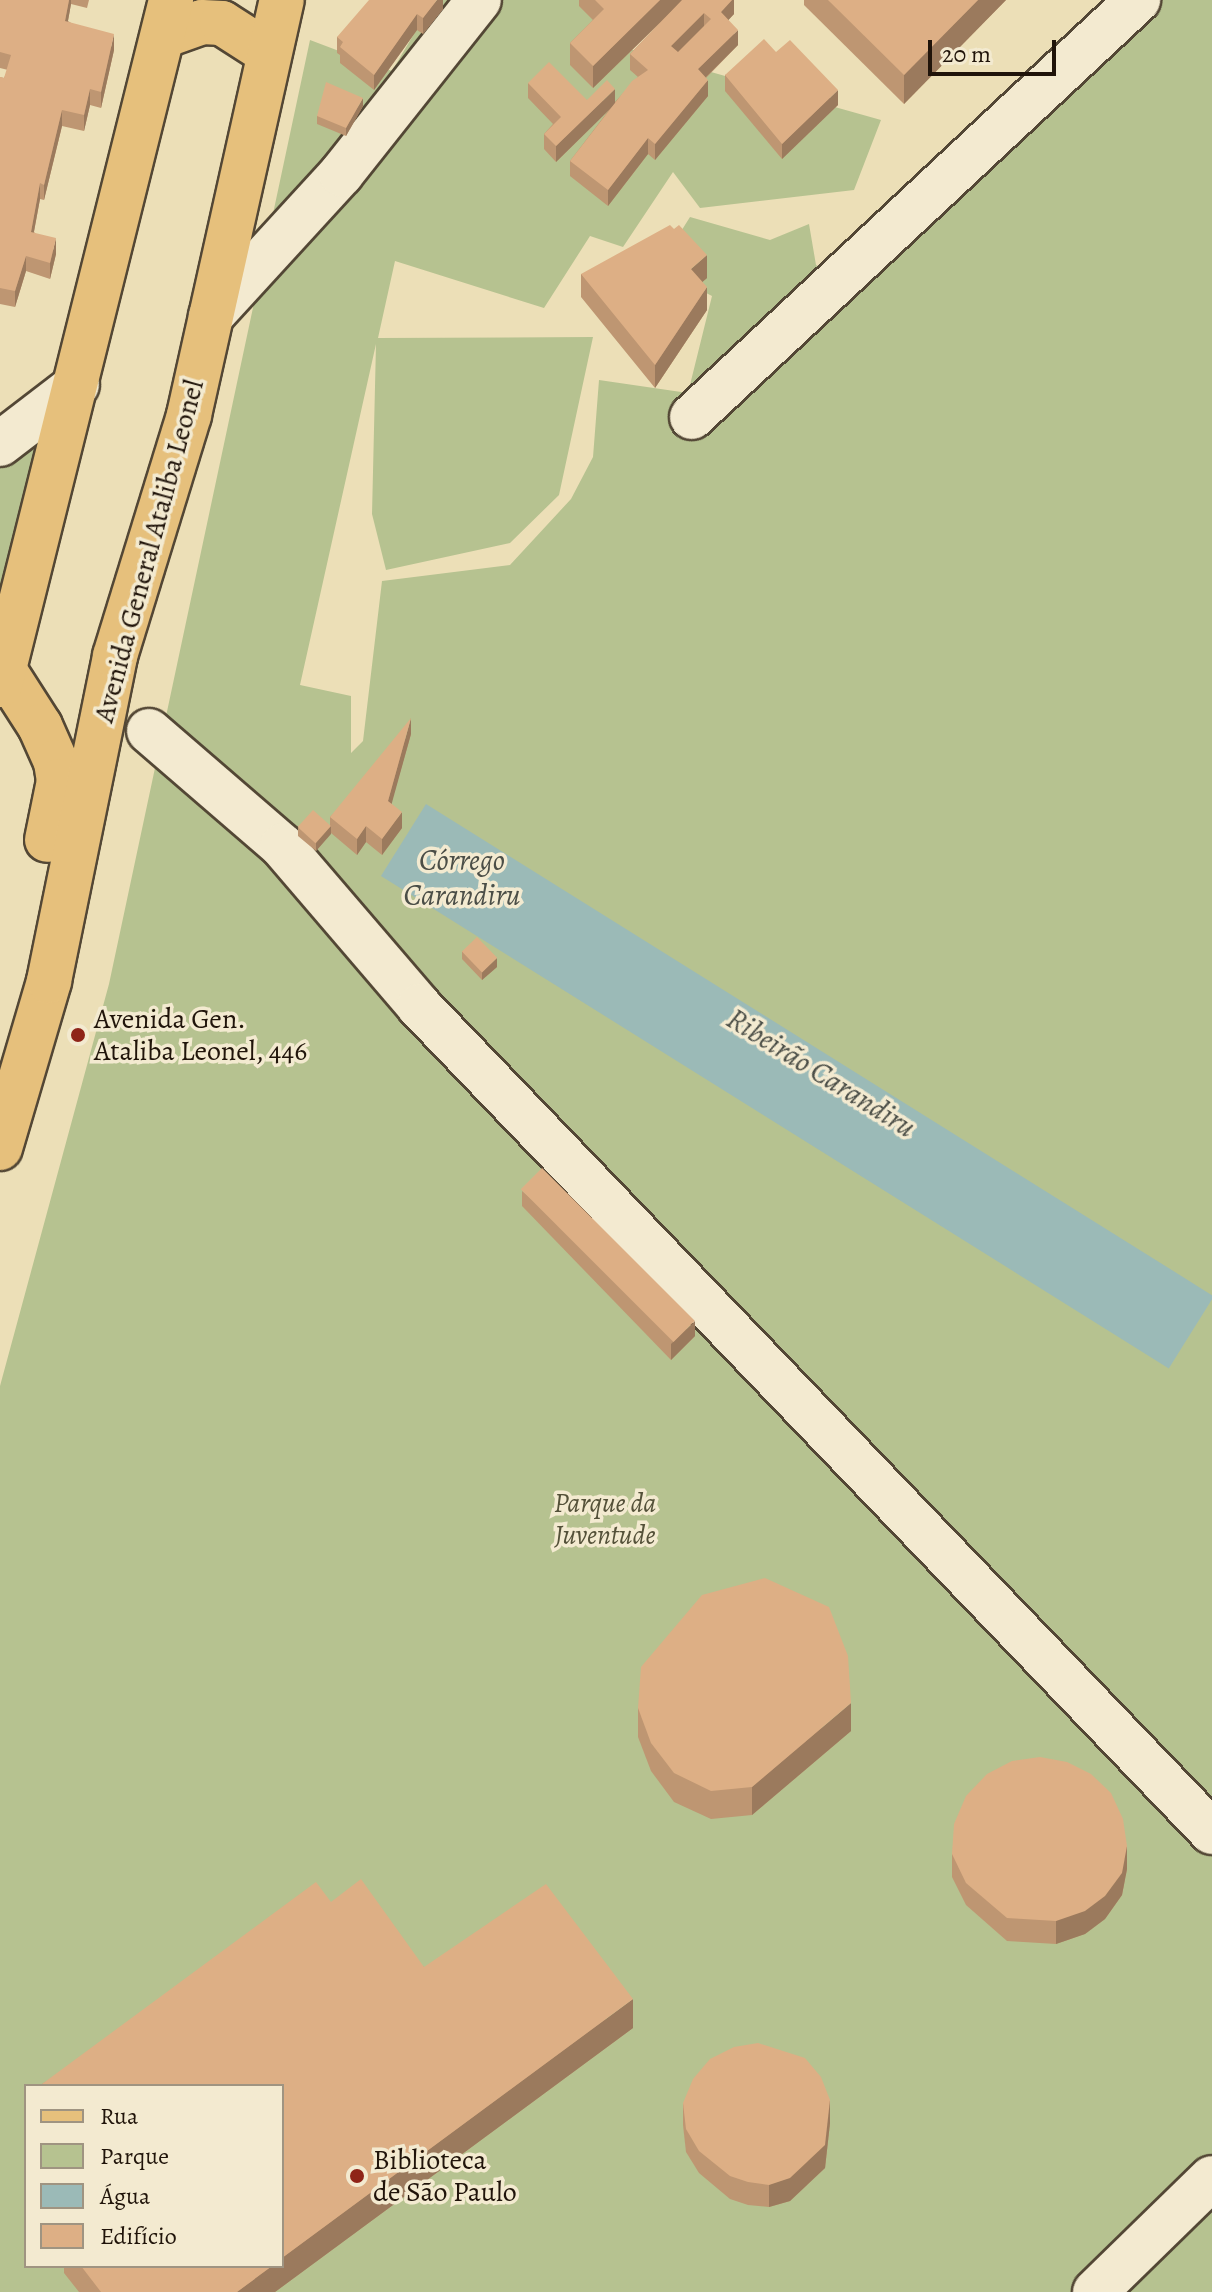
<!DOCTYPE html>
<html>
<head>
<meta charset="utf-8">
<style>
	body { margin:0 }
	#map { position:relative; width:1212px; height:2292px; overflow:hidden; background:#ecdfb7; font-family:Alegreya,serif }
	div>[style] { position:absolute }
	.green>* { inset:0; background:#b6c290 }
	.water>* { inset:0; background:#9bbab7; transform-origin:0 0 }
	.roads { filter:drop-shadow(2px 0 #534735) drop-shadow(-2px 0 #534735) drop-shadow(0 2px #534735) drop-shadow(0 -2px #534735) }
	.minor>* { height:44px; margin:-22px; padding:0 22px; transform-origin:22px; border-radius:22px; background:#f3ead0 }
	.major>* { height:44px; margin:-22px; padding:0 22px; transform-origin:22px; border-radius:22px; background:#e6c07c }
	.wall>* { inset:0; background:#be9672 }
	.shaded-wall>* { inset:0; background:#9b7a5d }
	.building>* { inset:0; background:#ddaf85; transform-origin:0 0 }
	.dots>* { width:22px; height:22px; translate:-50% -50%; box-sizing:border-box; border:4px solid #f3ead0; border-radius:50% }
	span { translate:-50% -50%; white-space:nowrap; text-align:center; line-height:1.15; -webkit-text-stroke:7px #f3ead0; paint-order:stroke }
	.street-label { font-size:28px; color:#20140a }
	.poi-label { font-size:28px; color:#20140a }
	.left { translate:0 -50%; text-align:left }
	.park-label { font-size:28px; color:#545139; font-style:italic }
	.water-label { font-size:30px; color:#4b4e47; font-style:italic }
	.legend { position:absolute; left:24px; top:2084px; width:260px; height:184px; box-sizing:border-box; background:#f3ead0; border:2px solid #9f9481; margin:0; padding:10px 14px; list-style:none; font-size:24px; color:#20140a }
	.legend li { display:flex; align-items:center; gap:16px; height:40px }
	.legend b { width:40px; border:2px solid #9f9481 }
	.scale { position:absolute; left:928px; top:40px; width:128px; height:36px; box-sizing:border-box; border:4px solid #20140a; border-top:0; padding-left:10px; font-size:24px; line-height:28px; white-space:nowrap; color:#20140a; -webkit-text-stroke:6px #f3ead0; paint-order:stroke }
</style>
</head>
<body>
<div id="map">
	<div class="green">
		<div style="clip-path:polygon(evenodd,434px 0,621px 0,612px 44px,881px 120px,854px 190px,700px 208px,673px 172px,623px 247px,590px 236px,544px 308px,395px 261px,378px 338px,593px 337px,559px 495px,510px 543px,386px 570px,372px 514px,376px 344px,300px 685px,351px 696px,351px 753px,363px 741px,382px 581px,510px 565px,571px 499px,593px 457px,599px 380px,688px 393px,712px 296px,658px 268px,690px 217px,770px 240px,809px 224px,816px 265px,835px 275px,1112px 0,1212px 0,1212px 2292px,0 2292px,0 1386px,109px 984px,310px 40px,392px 71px,434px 0,26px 2086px,282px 2086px,282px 2266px,26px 2266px,26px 2086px)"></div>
		<div style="clip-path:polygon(63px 405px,0 646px,0 453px)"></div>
	</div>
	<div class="water">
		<div style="left:426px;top:804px;width:929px;height:85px;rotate:32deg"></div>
	</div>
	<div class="roads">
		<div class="minor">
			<div style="left:211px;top:316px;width:193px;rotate:-47.5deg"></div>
			<div style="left:341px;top:174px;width:222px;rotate:-51.6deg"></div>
			<div style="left:692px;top:417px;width:611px;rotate:-43.08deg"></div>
			<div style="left:0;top:444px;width:97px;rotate:-37.5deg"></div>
			<div style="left:149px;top:731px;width:176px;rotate:40.8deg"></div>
			<div style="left:282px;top:846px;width:211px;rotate:49.4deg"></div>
			<div style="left:419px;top:1006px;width:1145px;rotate:46.17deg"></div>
			<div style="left:1095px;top:2292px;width:163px;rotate:-44.3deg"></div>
		</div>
		<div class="major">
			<div style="left:163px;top:36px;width:41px;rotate:-19.7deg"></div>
			<div style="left:202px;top:22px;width:20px;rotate:3deg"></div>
			<div style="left:222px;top:23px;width:56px;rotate:32.6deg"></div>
			<div style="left:4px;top:670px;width:67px;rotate:57.3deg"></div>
			<div style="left:40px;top:726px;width:39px;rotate:66deg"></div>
			<div style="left:56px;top:762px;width:19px;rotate:81deg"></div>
			<div style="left:59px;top:781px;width:60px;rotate:101.5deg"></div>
			<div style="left:0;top:685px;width:706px;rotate:-75.98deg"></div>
			<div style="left:0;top:1148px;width:174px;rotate:-73.6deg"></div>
			<div style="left:49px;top:981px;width:332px;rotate:-78.5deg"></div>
			<div style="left:115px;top:656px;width:252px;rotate:-72.9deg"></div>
			<div style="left:189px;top:415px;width:425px;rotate:-77.4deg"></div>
		</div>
	</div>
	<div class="wall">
		<div style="clip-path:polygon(0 0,89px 0,87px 8px,71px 4px,68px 21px,114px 50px,101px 108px,90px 105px,84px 131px,62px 126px,44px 200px,40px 199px,34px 232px,56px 254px,50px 279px,26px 271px,15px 307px,0 304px,0 77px,4px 78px,8px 70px,0 68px)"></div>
		<div style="clip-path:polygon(443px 0,443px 9px,423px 34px,417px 30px,374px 90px,340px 63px,340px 55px,337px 53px,337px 37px)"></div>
		<div style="clip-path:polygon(579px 0,734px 0,734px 14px,728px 20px,738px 45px,706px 78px,708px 96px,655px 160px,648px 154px,608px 206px,570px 176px,570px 161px,609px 110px,556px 162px,544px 149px,544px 134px,553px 124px,528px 98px,528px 83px,587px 100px,615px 102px,638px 77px,630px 70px,630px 54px,661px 22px,593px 88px,570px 65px,570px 43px,593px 20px,579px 6px)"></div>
		<div style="clip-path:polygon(804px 0,1006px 0,904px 104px,804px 5px)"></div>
		<div style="clip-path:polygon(776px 52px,838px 105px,782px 159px,725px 91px,725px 75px)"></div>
		<div style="clip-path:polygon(363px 106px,346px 136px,317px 124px,317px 116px)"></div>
		<div style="clip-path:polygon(581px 274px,707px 278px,702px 282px,707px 310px,655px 388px,581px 297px)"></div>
		<div style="clip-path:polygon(411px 734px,391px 804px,402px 828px,382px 855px,366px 842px,357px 855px,331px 833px,316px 851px,298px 836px,298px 828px,330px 825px,330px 817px)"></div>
		<div style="clip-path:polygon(462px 951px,497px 967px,482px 980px,462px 959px)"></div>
		<div style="clip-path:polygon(522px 1191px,695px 1336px,671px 1360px,522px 1206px)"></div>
		<div style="clip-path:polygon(638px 1708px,851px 1731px,752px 1815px,711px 1819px,674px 1802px,651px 1771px,638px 1737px)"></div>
		<div style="clip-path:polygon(952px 1854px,1127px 1869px,1122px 1895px,1105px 1919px,1085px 1934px,1056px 1944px,1007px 1941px,966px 1905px,952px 1877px)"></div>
		<div style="clip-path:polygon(331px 1902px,424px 1967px,633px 2028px,275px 2292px,79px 2292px,64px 2273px,64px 2266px,282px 2266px,282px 2086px,42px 2086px,42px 2084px)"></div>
		<div style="clip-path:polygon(683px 2103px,830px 2123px,825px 2168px,790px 2201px,769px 2207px,748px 2205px,730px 2199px,699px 2173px,686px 2152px,683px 2125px)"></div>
	</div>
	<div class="shaded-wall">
		<div style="clip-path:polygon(69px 0,71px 0,71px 4px,65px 37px,65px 21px)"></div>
		<div style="clip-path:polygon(437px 0,443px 0,443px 9px,423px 34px,423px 18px)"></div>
		<div style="clip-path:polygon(660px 0,683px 0,593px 88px,593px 66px)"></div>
		<div style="clip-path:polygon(732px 0,734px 0,734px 14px,721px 28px,721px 12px)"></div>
		<div style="clip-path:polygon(978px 0,1006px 0,904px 104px,904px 75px)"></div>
		<div style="clip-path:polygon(704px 13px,704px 29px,671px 62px,671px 46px)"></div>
		<div style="clip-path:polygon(417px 14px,417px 30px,374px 90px,374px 75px)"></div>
		<div style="clip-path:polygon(738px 30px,738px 45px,698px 85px,698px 69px)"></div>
		<div style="clip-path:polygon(114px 34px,114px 50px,101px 108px,101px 92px)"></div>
		<div style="clip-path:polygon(708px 80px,708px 96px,655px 160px,655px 144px)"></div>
		<div style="clip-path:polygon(90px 89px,90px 105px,84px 131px,84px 115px)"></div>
		<div style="clip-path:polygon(615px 89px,615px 104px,556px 162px,556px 146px)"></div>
		<div style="clip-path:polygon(838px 90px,838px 105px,782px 159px,782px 144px)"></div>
		<div style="clip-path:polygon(363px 98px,363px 106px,346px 136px,346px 128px)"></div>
		<div style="clip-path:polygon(62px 110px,62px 126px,44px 200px,44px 185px)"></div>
		<div style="clip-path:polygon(648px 138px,648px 154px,608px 206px,608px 190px)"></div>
		<div style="clip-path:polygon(40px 183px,40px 199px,31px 247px,31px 232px)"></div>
		<div style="clip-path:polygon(56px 238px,56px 254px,50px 279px,50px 263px)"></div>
		<div style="clip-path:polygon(707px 255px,707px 278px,691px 292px,691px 269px)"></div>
		<div style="clip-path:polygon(26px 256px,26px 271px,15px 307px,15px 291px)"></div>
		<div style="clip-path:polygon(707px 287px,707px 310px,655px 388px,655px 365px)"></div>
		<div style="clip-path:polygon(411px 718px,411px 734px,388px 817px,388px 801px)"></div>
		<div style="clip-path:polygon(402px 812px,402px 828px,382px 855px,382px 839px)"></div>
		<div style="clip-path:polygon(331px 826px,331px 834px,316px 851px,316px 843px)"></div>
		<div style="clip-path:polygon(366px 826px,366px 842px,357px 855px,357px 839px)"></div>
		<div style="clip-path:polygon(497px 958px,497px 967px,482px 980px,482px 972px)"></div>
		<div style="clip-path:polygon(695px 1321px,695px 1336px,671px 1360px,671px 1344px)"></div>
		<div style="clip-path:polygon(851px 1703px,851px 1731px,752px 1815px,752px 1787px)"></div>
		<div style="clip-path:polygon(1127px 1846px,1127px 1869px,1122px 1895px,1105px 1919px,1085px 1934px,1056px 1944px,1056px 1921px)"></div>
		<div style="clip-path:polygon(633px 1999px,633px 2028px,275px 2292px,237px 2292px,272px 2266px,282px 2266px,282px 2258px)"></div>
		<div style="clip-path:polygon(830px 2100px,830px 2123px,825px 2168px,790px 2201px,769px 2207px,769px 2185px)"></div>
	</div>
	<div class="building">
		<div style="clip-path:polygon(0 0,69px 0,65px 21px,114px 34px,101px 92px,90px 89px,84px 115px,62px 110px,44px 185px,40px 183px,31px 232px,56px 238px,50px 263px,26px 256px,15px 291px,0 288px,0 77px,4px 78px,11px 55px,0 52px)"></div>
		<div style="clip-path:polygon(369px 0,437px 0,423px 18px,417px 14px,374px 75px,340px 47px,343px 42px,337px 37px)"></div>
		<div style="clip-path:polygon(595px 0,660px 0,593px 66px,570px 43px,604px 9px)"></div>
		<div style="clip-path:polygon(evenodd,682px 0,732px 0,721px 12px,738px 30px,698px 69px,708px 80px,655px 144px,648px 138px,608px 190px,570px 161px,632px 81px,648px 70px,630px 54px,682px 0,704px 13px,711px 19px,678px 52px,671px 46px,704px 13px)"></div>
		<div style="clip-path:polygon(828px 0,978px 0,904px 75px)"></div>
		<div style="clip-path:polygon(764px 39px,776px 52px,790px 40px,838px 90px,782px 144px,725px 75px)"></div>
		<div style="clip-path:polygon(549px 62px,587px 100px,607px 80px,615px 89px,556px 146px,544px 134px,561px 117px,528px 83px)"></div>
		<div style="clip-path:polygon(326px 82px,363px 98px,346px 128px,317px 116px)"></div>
		<div style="clip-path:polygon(670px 225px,674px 229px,679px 225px,707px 255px,691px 269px,707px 287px,655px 365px,581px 274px)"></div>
		<div style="clip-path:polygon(411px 718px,388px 801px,402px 812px,382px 839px,366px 826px,357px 839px,330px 817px)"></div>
		<div style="left:313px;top:810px;width:24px;height:23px;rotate:42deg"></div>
		<div style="left:477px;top:937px;width:29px;height:21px;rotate:46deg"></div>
		<div style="left:542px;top:1168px;width:216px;height:30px;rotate:45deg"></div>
		<div style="clip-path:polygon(765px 1578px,829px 1607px,848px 1656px,851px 1703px,752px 1787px,711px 1791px,674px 1773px,651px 1743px,638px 1708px,641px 1667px,702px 1595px)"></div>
		<div style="clip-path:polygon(1040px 1757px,1067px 1762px,1091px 1774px,1111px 1793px,1123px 1819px,1127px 1846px,1122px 1873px,1105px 1896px,1085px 1911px,1056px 1921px,1007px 1918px,966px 1883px,952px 1854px,954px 1824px,966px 1796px,987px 1774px,1012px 1761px)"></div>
		<div style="clip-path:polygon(361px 1879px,424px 1967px,546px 1884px,633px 1999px,282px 2258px,282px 2086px,44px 2086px,42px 2084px,316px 1882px,331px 1902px)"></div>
		<div style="clip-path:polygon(758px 2043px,805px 2058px,821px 2077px,830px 2100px,825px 2145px,790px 2178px,769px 2185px,748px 2182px,730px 2176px,699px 2151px,686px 2129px,683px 2103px,693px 2079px,710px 2059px,734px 2047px)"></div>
		<div style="clip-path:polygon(81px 2266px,272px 2266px,237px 2292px,101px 2292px)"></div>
	</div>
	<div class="dots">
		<div style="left:78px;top:1035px;background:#8f2418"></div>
		<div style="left:357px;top:2176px;background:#8f2418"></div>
	</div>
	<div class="street-label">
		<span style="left:149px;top:551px;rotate:-75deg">Avenida General Ataliba Leonel</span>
	</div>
	<div class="poi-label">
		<span class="left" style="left:94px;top:1035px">Avenida Gen.<br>Ataliba Leonel, 446</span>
		<span class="left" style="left:373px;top:2176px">Biblioteca<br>de São Paulo</span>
	</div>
	<div class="park-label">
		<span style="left:605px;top:1519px">Parque da<br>Juventude</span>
	</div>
	<div class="water-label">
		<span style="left:462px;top:877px">Córrego<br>Carandiru</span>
		<span style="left:821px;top:1073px;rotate:32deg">Ribeirão Carandiru</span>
	</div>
	<ul class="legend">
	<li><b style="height:10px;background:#e6c07c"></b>Rua</li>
	<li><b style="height:22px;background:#b6c290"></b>Parque</li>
	<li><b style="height:22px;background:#9bbab7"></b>Água</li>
	<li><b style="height:22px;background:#ddaf85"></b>Edifício</li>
	</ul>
	<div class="scale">20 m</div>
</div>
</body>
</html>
